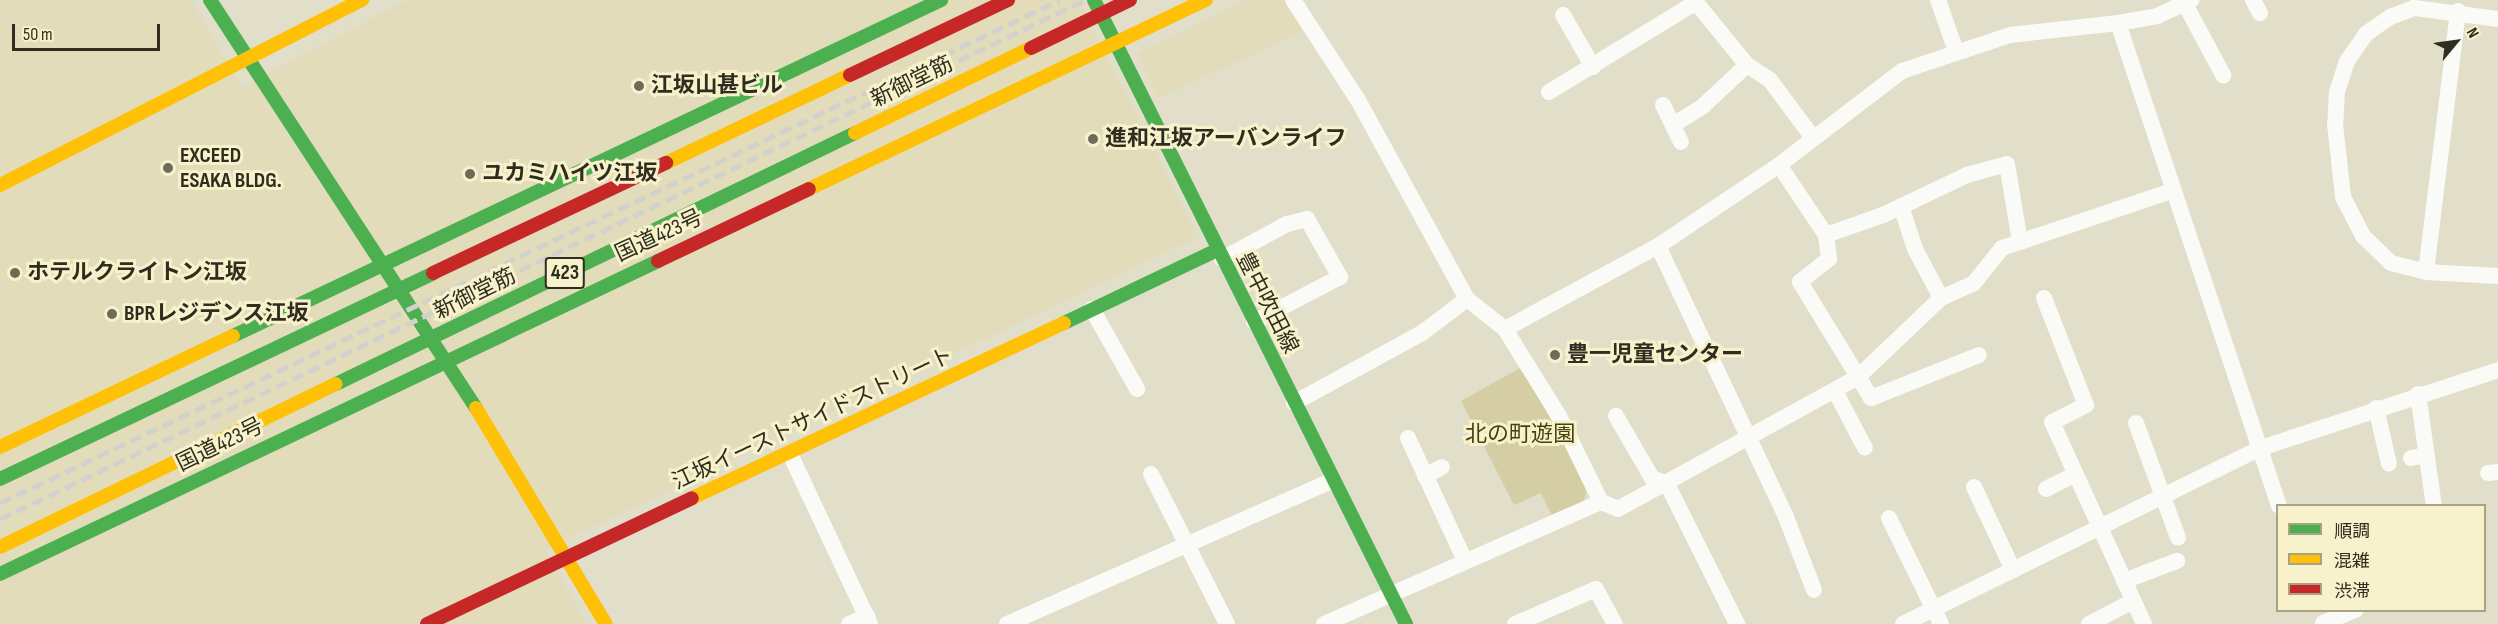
<!DOCTYPE html>
<html>
<head>
<meta charset="utf-8">
<style>
	body { margin:0 }
	#map { position:relative; width:2498px; height:624px; overflow:hidden; background:#e1dec9; font-family:"Sofia Sans Condensed","Noto Sans JP",sans-serif }
	div>[style] { position:absolute }
	.built>* { inset:0; background:#e2dcba }
	.green>* { inset:0; background:#d5cea5 }
	.street>* { height:16px; margin:-8px; padding:0 8px; transform-origin:8px; border-radius:8px; background:#fafaf7 }
	.fast>* { height:14px; margin:-7px; padding:0 7px; transform-origin:7px; border-radius:7px; background:#4caf50 }
	.slow>* { height:14px; margin:-7px; padding:0 7px; transform-origin:7px; border-radius:7px; background:#ffc107 }
	.jam>* { height:14px; margin:-7px; padding:0 7px; transform-origin:7px; border-radius:7px; background:#c62828 }
	.rail>* { height:4.5px; margin-top:-2.25px; transform-origin:0; background:repeating-linear-gradient(90deg,#d2d1cb 0 12px,transparent 0 18px) }
	.dots>* { width:16px; height:16px; translate:-50% -50%; box-sizing:border-box; border:3px solid #f8f2cc; border-radius:50% }
	span { translate:-50% -50%; white-space:nowrap; text-align:center; line-height:1.15; -webkit-text-stroke:6px #f8f2cc; paint-order:stroke }
	.shield-label span { padding:2px 4px; background:#f8f2cc; border:2px solid; border-radius:4px; -webkit-text-stroke-width:0 }
	.shield-label { font-size:21px; color:#2f2d1f; font-weight:700 }
	.street-label { font-size:22px; color:#2f2d1f }
	.poi-label { font-size:22px; color:#2f2d1f; font-weight:700 }
	.left { translate:0 -50%; text-align:left }
	.park-label { font-size:22px; color:#49410e }
	.legend { position:absolute; left:2276px; top:504px; width:210px; height:108px; box-sizing:border-box; background:#f8f2cc; border:2px solid #a8a387; margin:0; padding:8px 10px; list-style:none; font-size:18px; color:#2f2d1f }
	.legend li { display:flex; align-items:center; gap:12px; height:30px }
	.legend b { width:30px; border:2px solid #a8a387 }
	.north { position:absolute; left:2426px; top:12px; width:60px; height:60px; -webkit-text-stroke:4px #f8f2cc; paint-order:stroke; rotate:61deg; font-size:16px; font-weight:700; line-height:24px; text-align:center; color:#2f2d1f }
	.north::after { content:''; display:block; margin:auto; width:21px; height:27px; background:#2f2d1f; clip-path:polygon(50% 0,100% 100%,50% 72%,0 100%) }
	.scale { position:absolute; left:12px; top:24px; width:148px; height:27px; box-sizing:border-box; border:3px solid #2f2d1f; border-top:0; padding-left:8px; font-size:18px; line-height:21px; white-space:nowrap; color:#2f2d1f; -webkit-text-stroke:4px #f8f2cc; paint-order:stroke }
</style>
</head>
<body>
<div id="map">
	<div class="built">
		<div style="clip-path:polygon(7px 0,191px 0,241px 87px,408px 0,1079px 0,1195px 231px,1189px 241px,545px 550px,586px 624px,0 624px,0 3px)"></div>
		<div style="clip-path:polygon(1247px 0,1284px 0,1305px 30px,1158px 98px,1137px 53px)"></div>
	</div>
	<div class="green">
		<div style="clip-path:polygon(1522px 367px,1587px 486px,1584px 501px,1552px 516px,1541px 493px,1514px 505px,1461px 401px)"></div>
	</div>
	<div class="street">
		<div style="left:1293px;top:0;width:119px;rotate:57deg"></div>
		<div style="left:1358px;top:100px;width:227px;rotate:61.3deg"></div>
		<div style="left:1467px;top:299px;width:48px;rotate:38.3deg"></div>
		<div style="left:1505px;top:329px;width:102px;rotate:58.2deg"></div>
		<div style="left:1559px;top:416px;width:96px;rotate:64deg"></div>
		<div style="left:1601px;top:502px;width:18px;rotate:22deg"></div>
		<div style="left:1618px;top:509px;width:274px;rotate:-28.8deg"></div>
		<div style="left:1858px;top:377px;width:115px;rotate:-43.6deg"></div>
		<div style="left:1941px;top:298px;width:35px;rotate:-24deg"></div>
		<div style="left:1973px;top:284px;width:46px;rotate:-51.1deg"></div>
		<div style="left:2002px;top:248px;width:178px;rotate:-18.6deg"></div>
		<div style="left:1694px;top:0;width:84px;rotate:50.8deg"></div>
		<div style="left:1747px;top:65px;width:27px;rotate:33deg"></div>
		<div style="left:1770px;top:80px;width:72px;rotate:53.4deg"></div>
		<div style="left:1938px;top:0;width:54px;rotate:70.6deg"></div>
		<div style="left:2253px;top:0;width:15px;rotate:62deg"></div>
		<div style="left:2185px;top:4px;width:81px;rotate:61.8deg"></div>
		<div style="left:1563px;top:15px;width:60px;rotate:60deg"></div>
		<div style="left:2498px;top:19px;width:85px;rotate:-172.5deg"></div>
		<div style="left:2414px;top:8px;width:26px;rotate:159deg"></div>
		<div style="left:2390px;top:17px;width:29px;rotate:145deg"></div>
		<div style="left:2366px;top:34px;width:33px;rotate:125deg"></div>
		<div style="left:2347px;top:61px;width:32px;rotate:108deg"></div>
		<div style="left:2337px;top:91px;width:33px;rotate:93deg"></div>
		<div style="left:2335px;top:124px;width:73px;rotate:83.7deg"></div>
		<div style="left:2343px;top:197px;width:44px;rotate:62.9deg"></div>
		<div style="left:2363px;top:236px;width:39px;rotate:44deg"></div>
		<div style="left:2391px;top:263px;width:36px;rotate:14deg"></div>
		<div style="left:2426px;top:272px;width:72px;rotate:3.2deg"></div>
		<div style="left:2118px;top:23px;width:509px;rotate:71.57deg"></div>
		<div style="left:1549px;top:92px;width:171px;rotate:-31.4deg"></div>
		<div style="left:1663px;top:105px;width:41px;rotate:64.1deg"></div>
		<div style="left:1673px;top:125px;width:36px;rotate:-32deg"></div>
		<div style="left:1703px;top:106px;width:60px;rotate:-43deg"></div>
		<div style="left:1779px;top:165px;width:84px;rotate:56.1deg"></div>
		<div style="left:1826px;top:235px;width:24px;rotate:83deg"></div>
		<div style="left:1829px;top:259px;width:37px;rotate:142deg"></div>
		<div style="left:1800px;top:282px;width:136px;rotate:58.5deg"></div>
		<div style="left:1871px;top:398px;width:116px;rotate:-21.7deg"></div>
		<div style="left:1901px;top:206px;width:45px;rotate:72deg"></div>
		<div style="left:1915px;top:249px;width:55px;rotate:62deg"></div>
		<div style="left:1826px;top:235px;width:60px;rotate:-19.3deg"></div>
		<div style="left:1883px;top:215px;width:93px;rotate:-25.5deg"></div>
		<div style="left:1967px;top:175px;width:41px;rotate:-15.4deg"></div>
		<div style="left:2007px;top:164px;width:79px;rotate:80.5deg"></div>
		<div style="left:1658px;top:246px;width:300px;rotate:64.7deg"></div>
		<div style="left:1786px;top:517px;width:78px;rotate:69deg"></div>
		<div style="left:1222px;top:259px;width:74px;rotate:-28.3deg"></div>
		<div style="left:1287px;top:224px;width:21px;rotate:-14deg"></div>
		<div style="left:1307px;top:219px;width:67px;rotate:60.4deg"></div>
		<div style="left:1340px;top:277px;width:97px;rotate:152.4deg"></div>
		<div style="left:2426px;top:272px;width:263px;rotate:-83deg"></div>
		<div style="left:2044px;top:298px;width:115px;rotate:68.6deg"></div>
		<div style="left:2086px;top:405px;width:38px;rotate:153deg"></div>
		<div style="left:2052px;top:422px;width:222px;rotate:65.5deg"></div>
		<div style="left:1092px;top:309px;width:92px;rotate:60.6deg"></div>
		<div style="left:1505px;top:329px;width:174px;rotate:-28.5deg"></div>
		<div style="left:1658px;top:246px;width:146px;rotate:-33.8deg"></div>
		<div style="left:1779px;top:165px;width:155px;rotate:-37.4deg"></div>
		<div style="left:1902px;top:71px;width:114px;rotate:-18.4deg"></div>
		<div style="left:2010px;top:35px;width:109px;rotate:-6.3deg"></div>
		<div style="left:2118px;top:23px;width:40px;rotate:-10deg"></div>
		<div style="left:2157px;top:16px;width:38px;rotate:-25deg"></div>
		<div style="left:1835px;top:391px;width:64px;rotate:62.2deg"></div>
		<div style="left:2418px;top:394px;width:113px;rotate:81.9deg"></div>
		<div style="left:1294px;top:403px;width:146px;rotate:-28.7deg"></div>
		<div style="left:1422px;top:333px;width:56px;rotate:-37.1deg"></div>
		<div style="left:2376px;top:408px;width:57px;rotate:76.9deg"></div>
		<div style="left:1616px;top:416px;width:72px;rotate:59.9deg"></div>
		<div style="left:1652px;top:478px;width:16px;rotate:22deg"></div>
		<div style="left:1667px;top:484px;width:157px;rotate:63.4deg"></div>
		<div style="left:2136px;top:423px;width:122px;rotate:69.9deg"></div>
		<div style="left:1408px;top:438px;width:136px;rotate:65.1deg"></div>
		<div style="left:790px;top:454px;width:188px;rotate:64.8deg"></div>
		<div style="left:2411px;top:458px;width:16px;rotate:-11deg"></div>
		<div style="left:2488px;top:473px;width:10px;rotate:-6deg"></div>
		<div style="left:1151px;top:474px;width:168px;rotate:63.1deg"></div>
		<div style="left:1425px;top:476px;width:19px;rotate:-28deg"></div>
		<div style="left:1974px;top:487px;width:92px;rotate:64.8deg"></div>
		<div style="left:2046px;top:489px;width:33px;rotate:-27deg"></div>
		<div style="left:1889px;top:518px;width:118px;rotate:63.9deg"></div>
		<div style="left:2124px;top:581px;width:57px;rotate:-20.7deg"></div>
		<div style="left:2323px;top:623px;width:35px;rotate:-22deg"></div>
		<div style="left:849px;top:624px;width:20px;rotate:-24deg"></div>
		<div style="left:1007px;top:624px;width:356px;rotate:-23.8deg"></div>
		<div style="left:1324px;top:624px;width:303px;rotate:-23.8deg"></div>
		<div style="left:1515px;top:624px;width:88px;rotate:-23.4deg"></div>
		<div style="left:1596px;top:589px;width:40px;rotate:62deg"></div>
		<div style="left:1903px;top:624px;width:396px;rotate:-26.2deg"></div>
		<div style="left:2258px;top:449px;width:253px;rotate:-18.2deg"></div>
		<div style="left:2089px;top:624px;width:50px;rotate:-27.6deg"></div>
	</div>
	<div class="fast">
		<div style="left:210px;top:0;width:487px;rotate:56.9deg"></div>
		<div style="left:1094px;top:0;width:698px;rotate:63.43deg"></div>
		<div style="left:1064px;top:323px;width:170px;rotate:-25.5deg"></div>
		<div style="left:233px;top:336px;width:784px;rotate:-25.39deg"></div>
		<div style="left:336px;top:384px;width:577px;rotate:-25.81deg"></div>
		<div style="left:0;top:479px;width:480px;rotate:-25.4deg"></div>
		<div style="left:0;top:574px;width:729px;rotate:-25.44deg"></div>
	</div>
	<div class="slow">
		<div style="left:855px;top:133px;width:195px;rotate:-25.8deg"></div>
		<div style="left:666px;top:163px;width:204px;rotate:-25.6deg"></div>
		<div style="left:0;top:185px;width:407px;rotate:-27.1deg"></div>
		<div style="left:809px;top:189px;width:440px;rotate:-25.5deg"></div>
		<div style="left:476px;top:408px;width:252px;rotate:59deg"></div>
		<div style="left:0;top:447px;width:258px;rotate:-25.5deg"></div>
		<div style="left:692px;top:498px;width:411px;rotate:-25.2deg"></div>
		<div style="left:0;top:547px;width:373px;rotate:-25.9deg"></div>
	</div>
	<div class="jam">
		<div style="left:1031px;top:48px;width:110px;rotate:-25.9deg"></div>
		<div style="left:850px;top:75px;width:175px;rotate:-25.4deg"></div>
		<div style="left:658px;top:261px;width:167px;rotate:-25.5deg"></div>
		<div style="left:433px;top:273px;width:258px;rotate:-25.3deg"></div>
		<div style="left:427px;top:624px;width:293px;rotate:-25.4deg"></div>
	</div>
	<div class="rail">
		<div style="left:0;top:503px;width:1173px;rotate:-25.39deg"></div>
		<div style="left:0;top:519px;width:1203px;rotate:-25.56deg"></div>
	</div>
	<div class="dots">
		<div style="left:639px;top:86px;background:#6d6b5a"></div>
		<div style="left:1093px;top:139px;background:#6d6b5a"></div>
		<div style="left:168px;top:168px;background:#6d6b5a"></div>
		<div style="left:470px;top:174px;background:#6d6b5a"></div>
		<div style="left:15px;top:273px;background:#6d6b5a"></div>
		<div style="left:112px;top:314px;background:#6d6b5a"></div>
		<div style="left:1555px;top:355px;background:#6d6b5a"></div>
	</div>
	<div class="shield-label">
		<span style="left:565px;top:273px">423</span>
	</div>
	<div class="street-label">
		<span style="left:912px;top:82px;rotate:-26deg">新御堂筋</span>
		<span style="left:659px;top:236px;rotate:-25deg">国道423号</span>
		<span style="left:475px;top:294px;rotate:-26deg">新御堂筋</span>
		<span style="left:1267px;top:303px;rotate:63deg">豊中吹田線</span>
		<span style="left:813px;top:419px;rotate:-25deg">江坂イーストサイドストリート</span>
		<span style="left:220px;top:445px;rotate:-26deg">国道423号</span>
	</div>
	<div class="poi-label">
		<span class="left" style="left:651px;top:86px">江坂山甚ビル</span>
		<span class="left" style="left:1105px;top:139px">進和江坂アーバンライフ</span>
		<span class="left" style="left:180px;top:168px">EXCEED<br>ESAKA BLDG.</span>
		<span class="left" style="left:482px;top:174px">ユカミハイツ江坂</span>
		<span class="left" style="left:27px;top:273px">ホテルクライトン江坂</span>
		<span class="left" style="left:124px;top:314px">BPRレジデンス江坂</span>
		<span class="left" style="left:1567px;top:355px">豊一児童センター</span>
	</div>
	<div class="park-label">
		<span style="left:1520px;top:435px">北の町遊園</span>
	</div>
	<ul class="legend">
	<li><b style="height:8px;background:#4caf50"></b>順調</li>
	<li><b style="height:8px;background:#ffc107"></b>混雑</li>
	<li><b style="height:8px;background:#c62828"></b>渋滞</li>
	</ul>
	<div class="north">N</div>
	<div class="scale">50 m</div>
</div>
</body>
</html>
